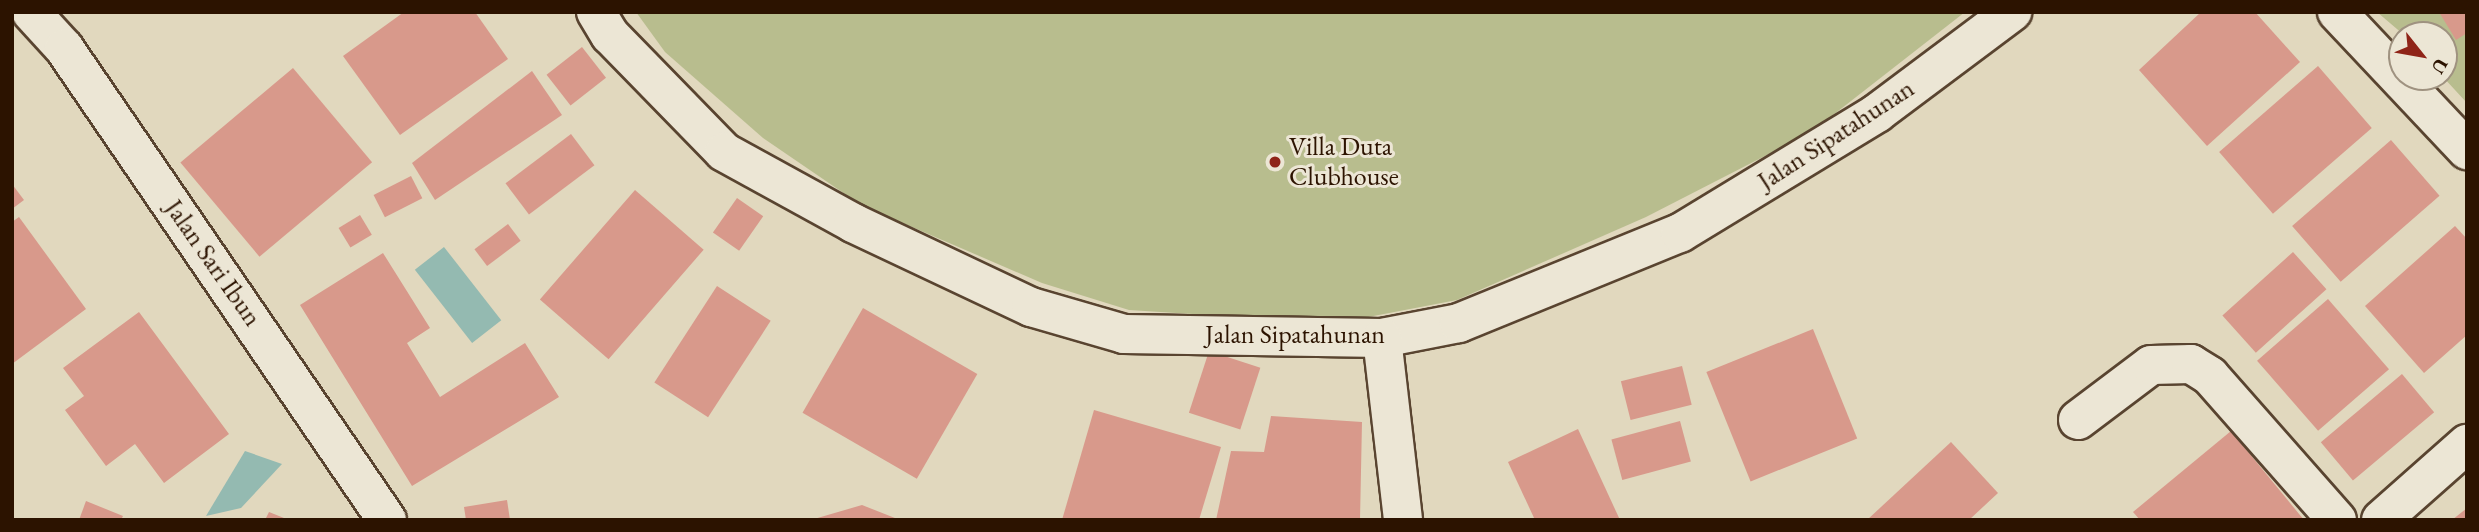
<!DOCTYPE html>
<html>
<head>
<meta charset="utf-8">
<style>
	body { margin:0 }
	#map { position:relative; width:2479px; height:532px; overflow:hidden; background:#e1d8be; font-family:"EB Garamond",serif }
	div>[style] { position:absolute }
	.green>* { inset:0; background:#b8bd8e }
	.water>* { inset:0; background:#94bab1; transform-origin:0 0 }
	.building>* { inset:0; background:#d8998b; transform-origin:0 0 }
	.roads { filter:drop-shadow(2px 0 #594430) drop-shadow(-2px 0 #594430) drop-shadow(0 2px #594430) drop-shadow(0 -2px #594430) }
	.minor>* { height:38px; margin:-19px; padding:0 19px; transform-origin:19px; border-radius:19px; background:#ece6d5 }
	.dots>* { width:19px; height:19px; translate:-50% -50%; box-sizing:border-box; border:4px solid #ece6d5; border-radius:50% }
	span { translate:-50% -50%; white-space:nowrap; text-align:center; line-height:1.15; -webkit-text-stroke:6px #ece6d5; paint-order:stroke }
	.street-label { font-size:26px; color:#2c1300 }
	.poi-label { font-size:26px; color:#2c1300 }
	.left { translate:0 -50%; text-align:left }
	.frame { position:absolute; inset:0; border:14px solid #2c1300; pointer-events:none }
	.north { position:absolute; left:2388px; top:21px; width:70px; height:70px; box-sizing:border-box; background:#ece6d5; border:2px solid #9f9280; border-radius:50%; rotate:121deg; font-size:19px; font-weight:700; line-height:28px; text-align:center; color:#2c1300 }
	.north::after { content:''; display:block; margin:auto; width:24px; height:32px; background:#8f2418; clip-path:polygon(50% 0,100% 100%,50% 72%,0 100%) }
</style>
</head>
<body>
<div id="map">
	<div class="green">
		<div style="clip-path:polygon(636px 12px,1965px 12px,1810px 133px,1646px 217px,1457px 300px,1337px 323px,1129px 310px,1042px 283px,861px 205px,763px 138px,665px 52px)"></div>
		<div style="clip-path:polygon(2377px 12px,2467px 12px,2467px 103px,2443px 77px,2444px 35px,2404px 35px)"></div>
	</div>
	<div class="water">
		<div style="left:444px;top:247px;width:93px;height:37px;rotate:52deg"></div>
		<div style="clip-path:polygon(245px 451px,282px 464px,241px 508px,206px 516px)"></div>
	</div>
	<div class="building">
		<div style="clip-path:polygon(404px 12px,475px 12px,508px 59px,400px 135px,343px 56px)"></div>
		<div style="clip-path:polygon(2201px 12px,2255px 12px,2300px 62px,2207px 146px,2139px 70px)"></div>
		<div style="clip-path:polygon(2439px 12px,2467px 12px,2467px 33px,2456px 40px)"></div>
		<div style="left:582px;top:47px;width:39px;height:45px;rotate:52deg"></div>
		<div style="left:2318px;top:66px;width:82px;height:131px;rotate:49deg"></div>
		<div style="left:293px;top:68px;width:123px;height:147px;rotate:50deg"></div>
		<div style="clip-path:polygon(532px 71px,562px 115px,435px 200px,412px 163px)"></div>
		<div style="left:571px;top:134px;width:39px;height:82px;rotate:53deg"></div>
		<div style="left:2391px;top:140px;width:74px;height:131px;rotate:49deg"></div>
		<div style="left:411px;top:176px;width:25px;height:42px;rotate:63deg"></div>
		<div style="clip-path:polygon(12px 184px,24px 200px,12px 209px)"></div>
		<div style="left:635px;top:190px;width:91px;height:145px;rotate:41deg"></div>
		<div style="left:737px;top:198px;width:32px;height:42px;rotate:35deg"></div>
		<div style="left:360px;top:215px;width:23px;height:25px;rotate:59deg"></div>
		<div style="clip-path:polygon(19px 217px,86px 309px,12px 364px,12px 222px)"></div>
		<div style="left:508px;top:224px;width:21px;height:42px;rotate:53deg"></div>
		<div style="clip-path:polygon(2455px 226px,2467px 239px,2467px 335px,2424px 373px,2365px 306px)"></div>
		<div style="left:2293px;top:252px;width:50px;height:95px;rotate:48deg"></div>
		<div style="clip-path:polygon(383px 253px,430px 328px,407px 343px,440px 397px,525px 343px,559px 397px,412px 486px,300px 305px)"></div>
		<div style="left:717px;top:286px;width:64px;height:115px;rotate:33deg"></div>
		<div style="left:2328px;top:299px;width:93px;height:94px;rotate:49deg"></div>
		<div style="left:863px;top:308px;width:132px;height:121px;rotate:30deg"></div>
		<div style="clip-path:polygon(139px 312px,229px 434px,164px 483px,135px 444px,106px 466px,65px 410px,84px 396px,63px 368px)"></div>
		<div style="left:1813px;top:329px;width:118px;height:115px;rotate:68deg"></div>
		<div style="left:1209px;top:351px;width:54px;height:65px;rotate:18deg"></div>
		<div style="left:1682px;top:366px;width:40px;height:63px;rotate:76deg"></div>
		<div style="left:2402px;top:374px;width:50px;height:106px;rotate:50deg"></div>
		<div style="clip-path:polygon(1094px 410px,1221px 447px,1199px 520px,1062px 520px)"></div>
		<div style="clip-path:polygon(1271px 416px,1362px 422px,1360px 520px,1216px 520px,1231px 451px,1264px 452px)"></div>
		<div style="left:1680px;top:421px;width:42px;height:71px;rotate:75deg"></div>
		<div style="clip-path:polygon(1578px 429px,1620px 520px,1535px 520px,1508px 462px)"></div>
		<div style="clip-path:polygon(2231px 431px,2304px 520px,2140px 520px,2133px 512px)"></div>
		<div style="clip-path:polygon(1951px 442px,1998px 493px,1969px 520px,1867px 520px)"></div>
		<div style="clip-path:polygon(507px 500px,510px 520px,466px 520px,464px 507px)"></div>
		<div style="clip-path:polygon(86px 501px,123px 516px,121px 520px,79px 520px)"></div>
		<div style="clip-path:polygon(862px 505px,900px 520px,814px 520px,814px 519px)"></div>
		<div style="clip-path:polygon(2467px 508px,2467px 520px,2452px 520px)"></div>
		<div style="clip-path:polygon(269px 512px,289px 520px,265px 520px)"></div>
	</div>
	<div class="roads">
		<div class="minor">
			<div style="left:31px;top:12px;width:49px;rotate:47.5deg"></div>
			<div style="left:64px;top:48px;width:572px;rotate:55.62deg"></div>
			<div style="left:596px;top:12px;width:27px;rotate:59deg"></div>
			<div style="left:610px;top:35px;width:163px;rotate:45.7deg"></div>
			<div style="left:724px;top:152px;width:147px;rotate:28.8deg"></div>
			<div style="left:853px;top:223px;width:197px;rotate:25.3deg"></div>
			<div style="left:1031px;top:307px;width:97px;rotate:16.2deg"></div>
			<div style="left:1124px;top:334px;width:258px;rotate:0.9deg"></div>
			<div style="left:1382px;top:338px;width:78px;rotate:-11deg"></div>
			<div style="left:1459px;top:323px;width:239px;rotate:-22.2deg"></div>
			<div style="left:1680px;top:233px;width:231px;rotate:-31.3deg"></div>
			<div style="left:1877px;top:113px;width:169px;rotate:-36.8deg"></div>
			<div style="left:2337px;top:12px;width:190px;rotate:46.7deg"></div>
			<div style="left:1382px;top:338px;width:183px;rotate:83.4deg"></div>
			<div style="left:2078px;top:420px;width:91px;rotate:-37deg"></div>
			<div style="left:2151px;top:365px;width:40px;rotate:-1.4deg"></div>
			<div style="left:2191px;top:364px;width:22px;rotate:32deg"></div>
			<div style="left:2210px;top:376px;width:192px;rotate:48.6deg"></div>
			<div style="left:2381px;top:520px;width:115px;rotate:-41.5deg"></div>
		</div>
	</div>
	<div class="dots">
		<div style="left:1275px;top:162px;background:#8f2418"></div>
	</div>
	<div class="street-label">
		<span style="left:1836px;top:135px;rotate:-33deg">Jalan Sipatahunan</span>
		<span style="left:213px;top:263px;rotate:55deg">Jalan Sari Ibun</span>
		<span style="left:1295px;top:335px">Jalan Sipatahunan</span>
	</div>
	<div class="poi-label">
		<span class="left" style="left:1289px;top:162px">Villa Duta<br>Clubhouse</span>
	</div>
	<div class="frame"></div>
	<div class="north">U</div>
</div>
</body>
</html>
